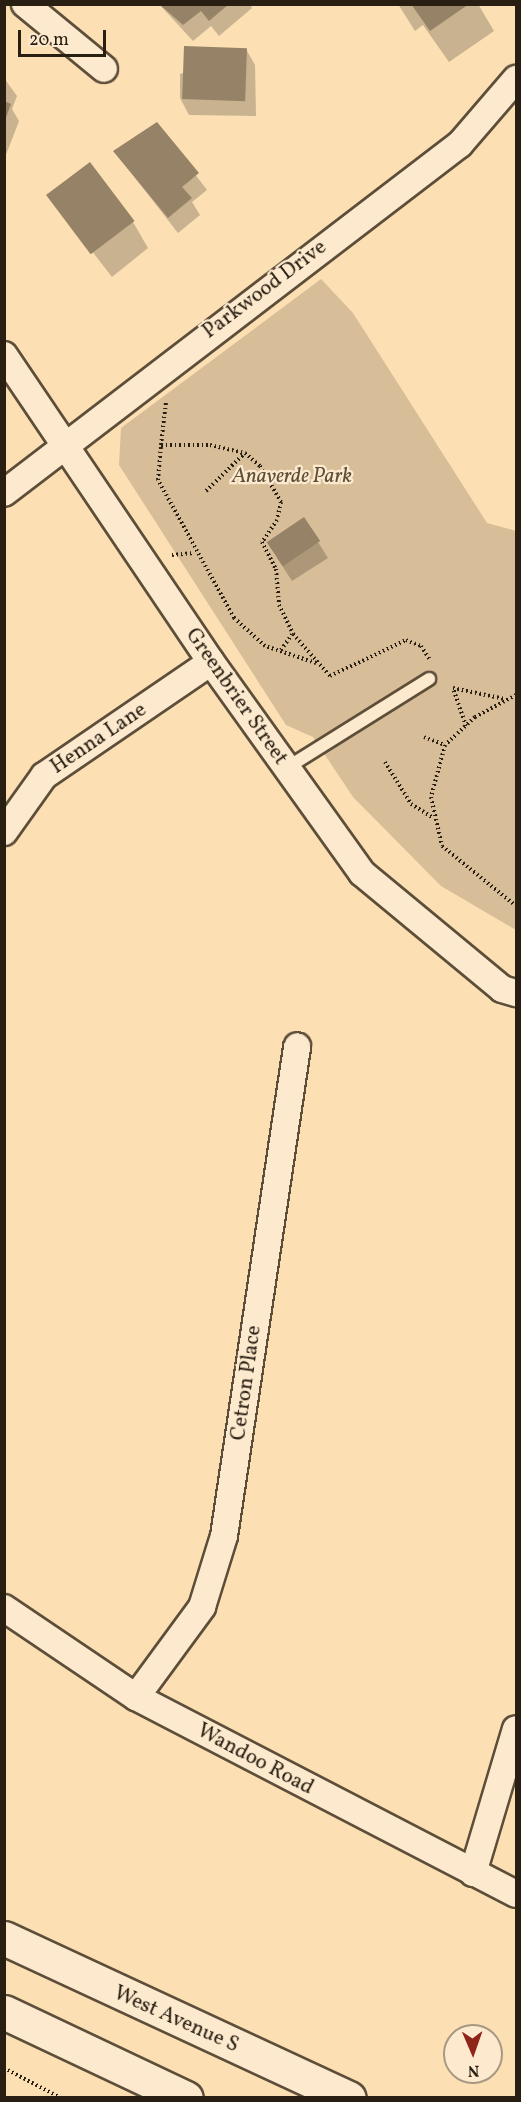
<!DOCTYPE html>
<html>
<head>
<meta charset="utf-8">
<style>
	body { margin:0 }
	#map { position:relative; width:521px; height:2102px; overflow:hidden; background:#fcdfb3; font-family:Vollkorn,serif }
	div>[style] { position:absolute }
	.green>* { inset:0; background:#d8be98 }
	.shadow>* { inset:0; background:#0003 }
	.building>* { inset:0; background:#968266; transform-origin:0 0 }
	.path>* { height:4px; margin-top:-2px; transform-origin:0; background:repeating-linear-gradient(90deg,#281e12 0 1.5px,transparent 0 4.5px) }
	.roads { filter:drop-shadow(2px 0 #5d4e3a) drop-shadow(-2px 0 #5d4e3a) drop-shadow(0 2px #5d4e3a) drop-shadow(0 -2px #5d4e3a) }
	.lane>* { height:12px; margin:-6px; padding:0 6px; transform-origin:6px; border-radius:6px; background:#fdeace }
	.street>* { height:26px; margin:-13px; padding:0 13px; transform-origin:13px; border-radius:13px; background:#fdeace }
	.secondary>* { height:33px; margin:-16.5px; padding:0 16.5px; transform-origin:16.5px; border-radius:16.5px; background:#fdeace }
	span { translate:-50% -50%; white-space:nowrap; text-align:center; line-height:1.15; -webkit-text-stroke:4.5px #fdeace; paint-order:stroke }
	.street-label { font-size:21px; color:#281e12 }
	.park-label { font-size:21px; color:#5d4e3a; font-style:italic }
	.frame { position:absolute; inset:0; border:6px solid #281e12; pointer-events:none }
	.north { position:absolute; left:443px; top:2024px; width:60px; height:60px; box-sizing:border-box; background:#fdeace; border:2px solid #a89883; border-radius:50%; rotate:178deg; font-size:16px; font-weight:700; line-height:24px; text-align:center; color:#281e12 }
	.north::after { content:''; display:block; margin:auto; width:21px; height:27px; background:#8f2418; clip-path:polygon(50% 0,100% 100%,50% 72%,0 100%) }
	.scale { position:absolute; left:18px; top:30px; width:88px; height:27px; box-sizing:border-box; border:3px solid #281e12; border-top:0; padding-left:8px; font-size:18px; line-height:21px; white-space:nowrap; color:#281e12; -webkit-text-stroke:4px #fdeace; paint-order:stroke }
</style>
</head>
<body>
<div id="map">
	<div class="green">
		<div style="clip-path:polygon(321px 279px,353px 313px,487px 523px,516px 531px,516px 930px,441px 886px,353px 797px,313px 737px,286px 725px,119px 465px,121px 428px)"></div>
	</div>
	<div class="shadow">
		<div style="clip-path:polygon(159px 4px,250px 4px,252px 8px,219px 36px,211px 26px,193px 41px)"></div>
		<div style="clip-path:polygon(398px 4px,478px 4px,494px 31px,449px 62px,423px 25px,415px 31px)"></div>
		<div style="clip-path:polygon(246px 49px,255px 65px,256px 116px,189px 115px,180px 98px,180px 74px)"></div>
		<div style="clip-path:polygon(4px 78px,17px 96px,12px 109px,19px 121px,4px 160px)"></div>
		<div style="clip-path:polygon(157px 124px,207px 190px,192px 202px,200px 215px,178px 233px,115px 152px)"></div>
		<div style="clip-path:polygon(47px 193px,133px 222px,148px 248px,112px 277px)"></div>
		<div style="clip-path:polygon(318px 542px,328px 558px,292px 581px,277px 558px)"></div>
	</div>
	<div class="building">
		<div style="clip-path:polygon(159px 4px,229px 4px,209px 21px,201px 11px,183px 25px)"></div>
		<div style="clip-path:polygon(411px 4px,469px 4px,430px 31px)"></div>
		<div style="left:184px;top:46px;width:63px;height:53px;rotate:2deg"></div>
		<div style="clip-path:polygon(4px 101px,11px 104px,5px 120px,4px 120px)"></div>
		<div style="clip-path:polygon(157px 122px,199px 173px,182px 187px,192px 198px,168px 218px,113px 151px)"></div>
		<div style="left:90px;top:162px;width:74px;height:55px;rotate:53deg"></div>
		<div style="left:304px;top:517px;width:29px;height:45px;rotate:56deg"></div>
	</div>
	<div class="path">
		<div style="left:161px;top:445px;width:43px;rotate:-83.4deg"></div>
		<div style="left:206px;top:491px;width:54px;rotate:-44.3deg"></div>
		<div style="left:172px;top:555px;width:22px;rotate:-5deg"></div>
		<div style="left:281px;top:650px;width:19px;rotate:-55deg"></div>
		<div style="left:316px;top:663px;width:54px;rotate:-161.6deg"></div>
		<div style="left:265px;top:646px;width:42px;rotate:-137.9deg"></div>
		<div style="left:234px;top:618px;width:158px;rotate:-118.8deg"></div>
		<div style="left:158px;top:480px;width:35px;rotate:-85deg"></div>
		<div style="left:161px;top:445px;width:49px"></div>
		<div style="left:210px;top:445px;width:36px;rotate:13deg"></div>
		<div style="left:245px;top:453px;width:20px;rotate:41deg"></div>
		<div style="left:260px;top:466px;width:42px;rotate:59.7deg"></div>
		<div style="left:281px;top:502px;width:18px;rotate:103deg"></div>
		<div style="left:277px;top:520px;width:27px;rotate:124deg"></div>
		<div style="left:262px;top:542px;width:30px;rotate:63deg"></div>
		<div style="left:276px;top:569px;width:36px;rotate:85deg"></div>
		<div style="left:279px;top:605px;width:32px;rotate:64deg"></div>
		<div style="left:293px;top:634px;width:56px;rotate:48.6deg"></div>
		<div style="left:330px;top:676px;width:84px;rotate:-25.3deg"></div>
		<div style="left:406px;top:640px;width:16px;rotate:22deg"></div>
		<div style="left:421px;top:646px;width:17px;rotate:57deg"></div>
		<div style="left:516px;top:695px;width:47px;rotate:151.8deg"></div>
		<div style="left:475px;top:717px;width:41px;rotate:137deg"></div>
		<div style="left:445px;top:745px;width:54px;rotate:105.1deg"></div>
		<div style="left:431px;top:797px;width:50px;rotate:77.3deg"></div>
		<div style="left:442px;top:846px;width:95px;rotate:39deg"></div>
		<div style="left:466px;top:726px;width:40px;rotate:-108.9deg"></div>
		<div style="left:453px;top:688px;width:53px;rotate:11.9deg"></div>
		<div style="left:424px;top:737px;width:22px;rotate:21deg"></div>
		<div style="left:385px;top:762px;width:49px;rotate:58.2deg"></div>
		<div style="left:411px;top:804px;width:25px;rotate:32deg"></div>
		<div style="left:4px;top:2068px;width:64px;rotate:27.8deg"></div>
	</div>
	<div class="roads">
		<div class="lane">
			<div style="left:285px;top:769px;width:170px;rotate:-32deg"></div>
		</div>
		<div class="street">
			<div style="left:25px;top:4px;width:102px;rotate:39.4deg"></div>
			<div style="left:4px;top:355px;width:370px;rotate:56deg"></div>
			<div style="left:211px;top:662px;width:259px;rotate:54.4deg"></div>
			<div style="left:362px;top:873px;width:182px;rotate:39.6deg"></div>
			<div style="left:502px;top:989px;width:15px;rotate:16deg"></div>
			<div style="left:4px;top:493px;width:574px;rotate:-37.43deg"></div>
			<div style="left:460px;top:144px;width:86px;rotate:-49.3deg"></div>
			<div style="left:4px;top:832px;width:69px;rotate:-54.5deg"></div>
			<div style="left:44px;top:776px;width:202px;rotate:-34.3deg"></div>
			<div style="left:4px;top:1608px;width:159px;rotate:34deg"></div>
			<div style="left:136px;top:1697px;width:428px;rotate:27.4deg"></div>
			<div style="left:136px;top:1697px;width:112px;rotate:-53.7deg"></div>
			<div style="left:202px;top:1607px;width:74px;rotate:-72.8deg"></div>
			<div style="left:224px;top:1536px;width:495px;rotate:-81.5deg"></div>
			<div style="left:473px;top:1873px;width:150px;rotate:-73.4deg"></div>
		</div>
		<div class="secondary">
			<div style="left:4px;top:1938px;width:380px;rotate:24.9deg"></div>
			<div style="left:4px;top:2012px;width:201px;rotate:25.3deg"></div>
		</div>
	</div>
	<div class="street-label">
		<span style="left:265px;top:290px;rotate:-37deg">Parkwood Drive</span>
		<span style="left:236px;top:697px;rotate:55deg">Greenbrier Street</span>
		<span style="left:99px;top:739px;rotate:-34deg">Henna Lane</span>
		<span style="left:247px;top:1383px;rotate:-82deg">Cetron Place</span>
		<span style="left:255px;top:1760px;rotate:28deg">Wandoo Road</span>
		<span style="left:176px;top:2020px;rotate:24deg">West Avenue S</span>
	</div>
	<div class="park-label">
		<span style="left:292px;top:477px">Anaverde Park</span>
	</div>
	<div class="frame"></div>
	<div class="north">N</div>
	<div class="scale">20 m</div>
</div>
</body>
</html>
